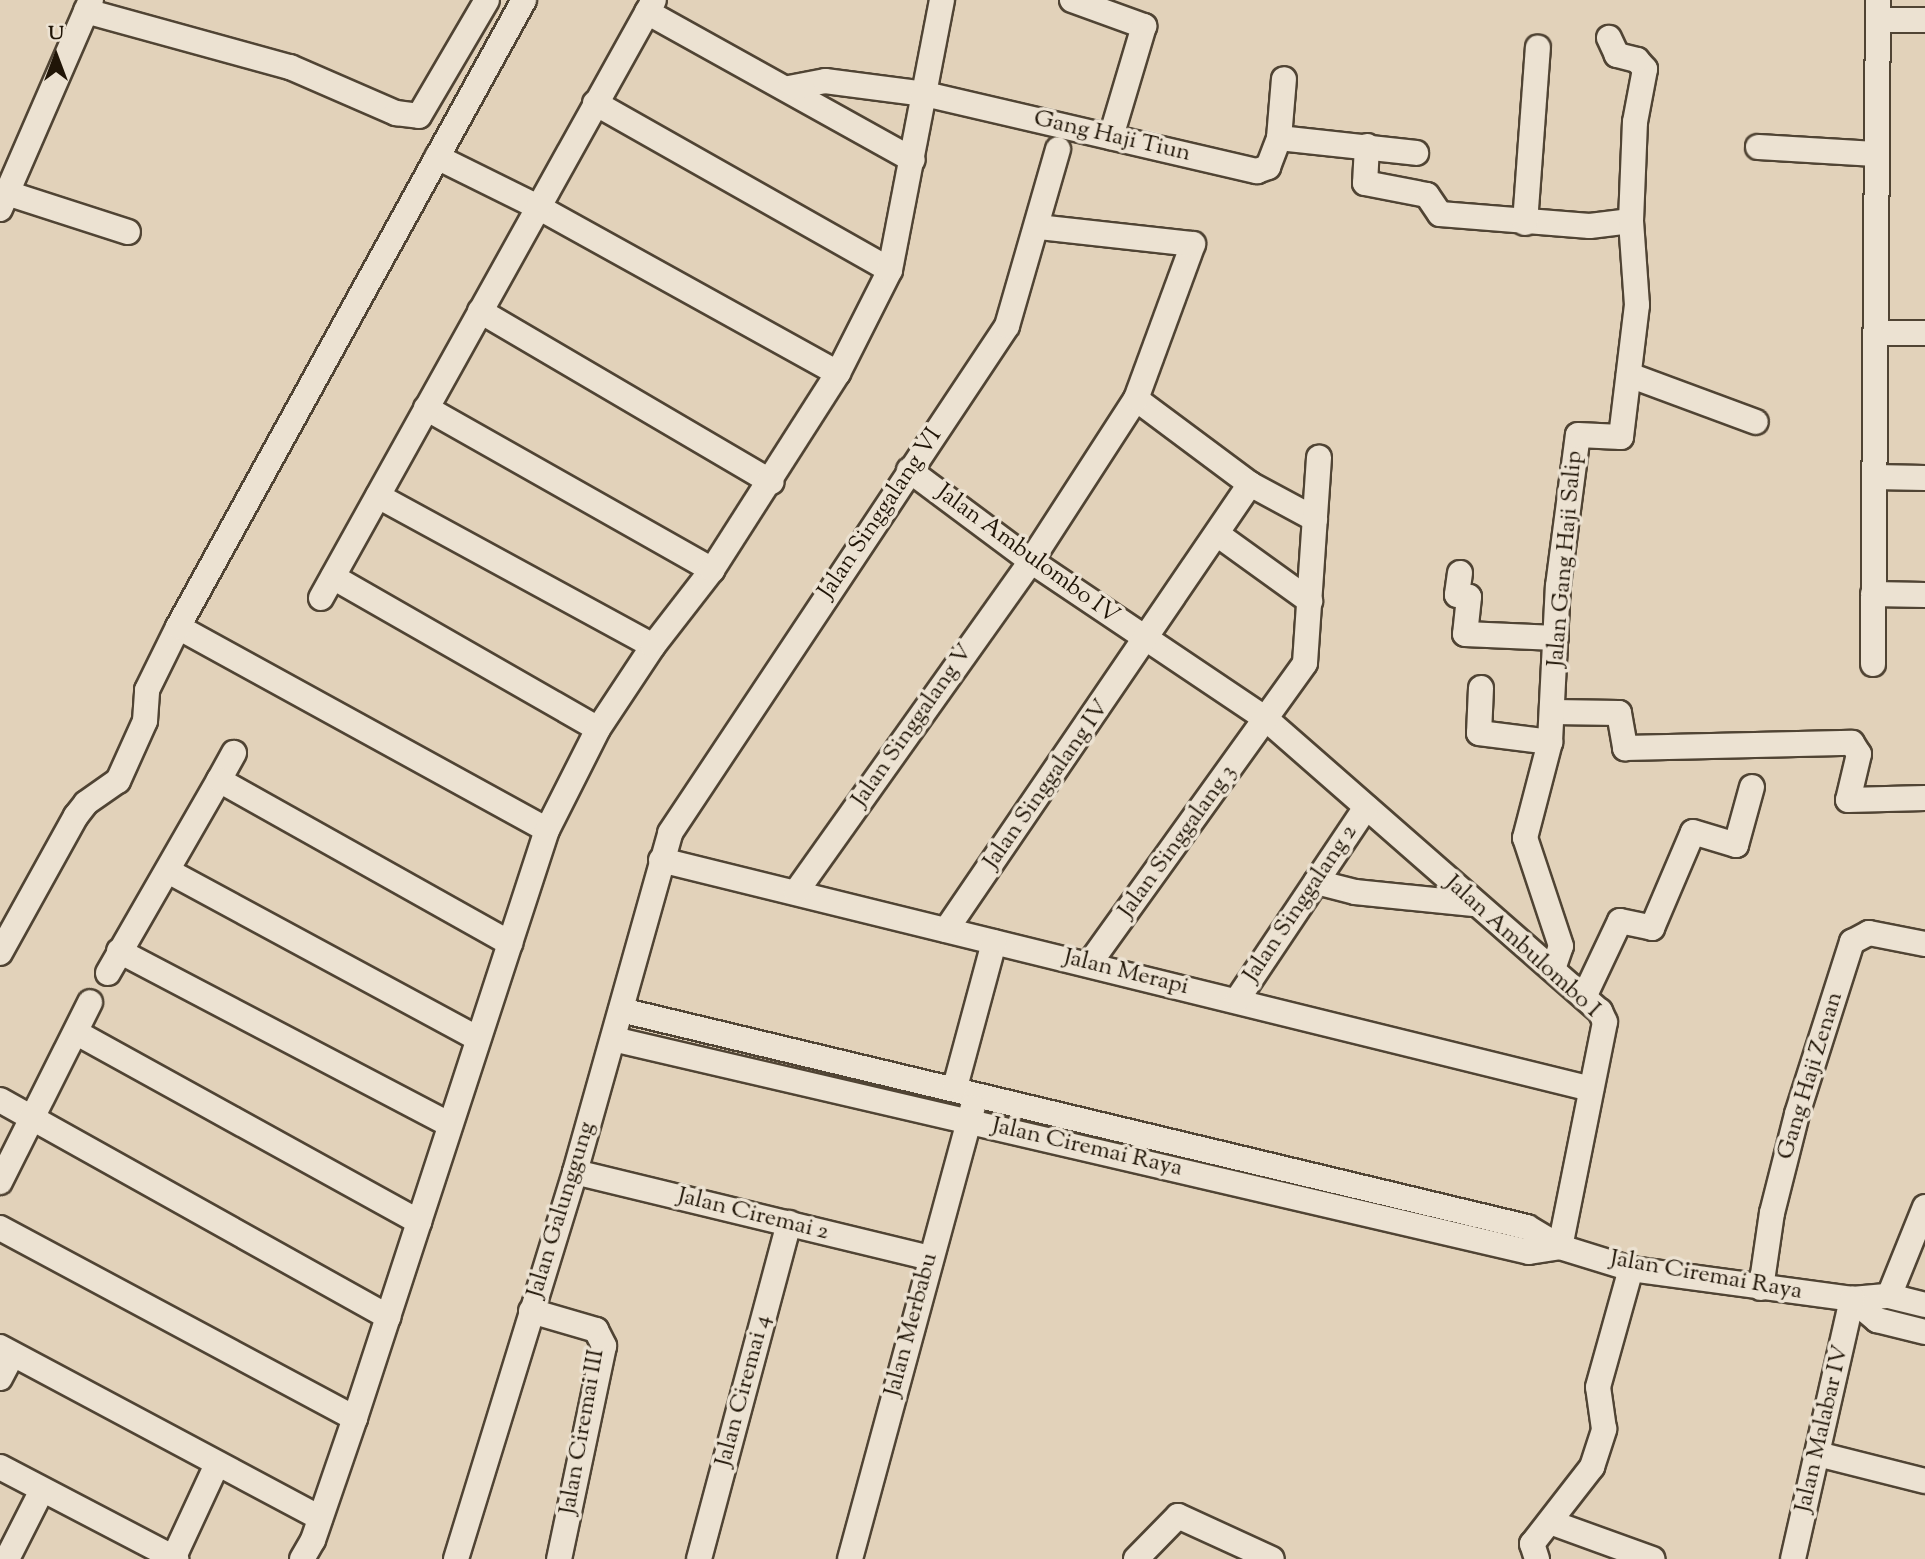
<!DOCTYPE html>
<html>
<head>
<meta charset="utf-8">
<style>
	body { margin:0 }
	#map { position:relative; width:1925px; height:1559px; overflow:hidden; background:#e2d2ba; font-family:"Sorts Mill Goudy",serif }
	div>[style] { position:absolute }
	.roads { filter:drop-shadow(2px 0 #504434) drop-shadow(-2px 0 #504434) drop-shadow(0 2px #504434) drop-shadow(0 -2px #504434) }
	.minor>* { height:24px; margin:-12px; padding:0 12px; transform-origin:12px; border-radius:12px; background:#ece2d2 }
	span { translate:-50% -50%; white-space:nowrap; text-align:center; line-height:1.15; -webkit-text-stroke:7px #ece2d2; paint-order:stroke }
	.street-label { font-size:24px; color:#201507 }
	.north { position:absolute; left:21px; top:21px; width:70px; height:70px; -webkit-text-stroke:5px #ece2d2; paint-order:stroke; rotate:0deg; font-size:19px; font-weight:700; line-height:28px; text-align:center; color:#201507 }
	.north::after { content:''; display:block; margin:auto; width:24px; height:32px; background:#201507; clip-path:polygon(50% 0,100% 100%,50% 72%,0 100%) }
</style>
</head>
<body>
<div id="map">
	<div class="roads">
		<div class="minor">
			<div style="left:1072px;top:0;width:77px;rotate:19.9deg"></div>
			<div style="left:1144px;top:26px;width:116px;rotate:106.6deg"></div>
			<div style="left:86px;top:11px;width:212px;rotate:15.4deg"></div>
			<div style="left:290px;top:67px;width:116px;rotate:23.5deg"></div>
			<div style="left:396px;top:113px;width:23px;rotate:7deg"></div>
			<div style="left:419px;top:116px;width:134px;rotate:-59.6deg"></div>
			<div style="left:647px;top:12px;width:304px;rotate:29.1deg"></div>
			<div style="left:1878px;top:20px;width:47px"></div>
			<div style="left:789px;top:88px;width:37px;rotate:-11deg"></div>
			<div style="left:825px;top:81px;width:101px;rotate:7.4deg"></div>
			<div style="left:925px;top:94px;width:341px;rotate:13.1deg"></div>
			<div style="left:1257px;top:171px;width:12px;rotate:-20deg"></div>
			<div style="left:1268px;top:167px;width:31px;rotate:-69deg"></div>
			<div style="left:1279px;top:138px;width:59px;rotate:-85.2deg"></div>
			<div style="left:595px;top:103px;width:339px;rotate:29.5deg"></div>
			<div style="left:1279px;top:138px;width:138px;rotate:6.2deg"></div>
			<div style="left:1367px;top:146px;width:37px;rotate:93deg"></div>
			<div style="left:1365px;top:183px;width:63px;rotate:11deg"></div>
			<div style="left:1427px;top:195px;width:23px;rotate:56deg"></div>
			<div style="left:1440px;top:214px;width:150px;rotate:4.6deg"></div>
			<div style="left:1590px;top:226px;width:41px;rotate:-7deg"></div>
			<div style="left:1758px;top:147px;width:118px;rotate:3.4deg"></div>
			<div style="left:437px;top:157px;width:113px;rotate:26.3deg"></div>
			<div style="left:538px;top:207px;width:343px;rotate:29deg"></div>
			<div style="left:7px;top:193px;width:127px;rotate:17.9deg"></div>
			<div style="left:0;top:209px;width:228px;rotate:-66.5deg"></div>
			<div style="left:1525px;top:223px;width:176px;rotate:-85.8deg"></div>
			<div style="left:480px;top:311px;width:338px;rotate:30.4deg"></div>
			<div style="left:1875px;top:333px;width:50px"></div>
			<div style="left:1629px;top:375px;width:135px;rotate:20.3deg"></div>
			<div style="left:1136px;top:399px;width:142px;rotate:36.7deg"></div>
			<div style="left:1250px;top:484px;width:74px;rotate:28.3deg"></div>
			<div style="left:426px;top:408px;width:329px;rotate:29.5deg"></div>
			<div style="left:909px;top:470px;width:152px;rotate:36.7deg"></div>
			<div style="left:1031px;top:561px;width:283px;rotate:33.9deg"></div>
			<div style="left:1266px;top:719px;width:444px;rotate:41.2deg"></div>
			<div style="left:1600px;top:1011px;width:12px;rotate:66deg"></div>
			<div style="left:1605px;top:1022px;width:229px;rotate:101.3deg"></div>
			<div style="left:1874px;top:477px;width:51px;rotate:1.1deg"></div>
			<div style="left:378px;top:496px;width:313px;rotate:28.6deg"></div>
			<div style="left:1217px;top:534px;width:115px;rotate:35.8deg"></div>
			<div style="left:1460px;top:573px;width:22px;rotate:98deg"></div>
			<div style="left:1457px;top:595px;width:12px;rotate:9deg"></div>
			<div style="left:1469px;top:597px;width:37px;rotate:96deg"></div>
			<div style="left:1465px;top:634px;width:91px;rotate:2.5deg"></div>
			<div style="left:333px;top:577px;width:305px;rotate:29.8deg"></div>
			<div style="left:1873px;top:594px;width:52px;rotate:1.1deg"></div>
			<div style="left:321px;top:598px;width:684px;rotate:-60.89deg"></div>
			<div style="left:178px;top:627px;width:421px;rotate:28.8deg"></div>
			<div style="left:1873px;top:664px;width:664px;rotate:-89.57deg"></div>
			<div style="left:1481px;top:688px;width:45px;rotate:92.5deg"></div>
			<div style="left:1479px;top:733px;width:72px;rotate:7.2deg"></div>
			<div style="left:1553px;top:712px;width:66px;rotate:0.9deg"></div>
			<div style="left:1619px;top:713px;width:36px;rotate:80deg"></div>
			<div style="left:1625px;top:748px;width:227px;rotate:-1.3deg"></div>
			<div style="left:1852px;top:743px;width:13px;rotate:58deg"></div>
			<div style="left:1859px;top:754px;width:47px;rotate:103.4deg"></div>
			<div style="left:1848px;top:800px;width:77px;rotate:-1.5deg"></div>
			<div style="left:219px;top:780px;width:31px;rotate:-61deg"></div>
			<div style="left:661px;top:860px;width:958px;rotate:13.83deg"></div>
			<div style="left:168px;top:871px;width:351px;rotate:28.4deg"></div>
			<div style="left:1316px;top:882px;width:40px;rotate:14.4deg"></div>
			<div style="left:1355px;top:892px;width:119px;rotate:5.8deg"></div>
			<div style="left:796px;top:892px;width:406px;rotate:-54.6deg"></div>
			<div style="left:1031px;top:561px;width:193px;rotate:-57.1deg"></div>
			<div style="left:1136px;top:399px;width:165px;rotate:-69.8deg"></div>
			<div style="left:1193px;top:244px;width:156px;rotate:-173.7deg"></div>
			<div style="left:946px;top:930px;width:540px;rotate:-55.72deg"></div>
			<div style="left:119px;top:951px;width:373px;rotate:27.7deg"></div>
			<div style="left:0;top:953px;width:157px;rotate:-61deg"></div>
			<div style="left:76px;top:816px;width:16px;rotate:-52deg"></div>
			<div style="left:86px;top:803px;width:39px;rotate:-35deg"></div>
			<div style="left:118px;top:781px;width:66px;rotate:-65.8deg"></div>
			<div style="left:145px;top:721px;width:31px;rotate:-86deg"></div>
			<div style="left:147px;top:690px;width:70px;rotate:-63.8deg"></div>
			<div style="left:178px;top:627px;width:716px;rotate:-61.11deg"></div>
			<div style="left:1089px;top:964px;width:370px;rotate:-54.3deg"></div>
			<div style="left:1305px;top:663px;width:206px;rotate:-86.1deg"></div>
			<div style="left:1553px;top:969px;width:24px;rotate:-71deg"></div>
			<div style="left:1561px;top:946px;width:114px;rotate:-108.4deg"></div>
			<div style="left:1525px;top:838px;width:99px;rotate:-75.4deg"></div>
			<div style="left:1550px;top:742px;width:156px;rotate:-87.1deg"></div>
			<div style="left:1558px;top:586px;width:152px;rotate:-82.5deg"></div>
			<div style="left:1578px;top:435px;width:43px;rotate:2.7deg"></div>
			<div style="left:1621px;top:437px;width:133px;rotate:-83.1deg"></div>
			<div style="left:1637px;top:305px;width:84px;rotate:-94.1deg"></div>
			<div style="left:1631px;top:221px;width:99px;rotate:-87.7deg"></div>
			<div style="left:1635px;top:122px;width:54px;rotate:-79.3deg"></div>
			<div style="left:1645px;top:69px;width:12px;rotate:-132deg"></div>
			<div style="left:1637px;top:60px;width:21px;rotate:-166deg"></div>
			<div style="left:1617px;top:55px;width:19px;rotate:-115deg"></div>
			<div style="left:108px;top:973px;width:223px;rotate:-60.1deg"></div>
			<div style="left:219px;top:780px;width:334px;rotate:29.3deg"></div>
			<div style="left:1584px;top:997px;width:84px;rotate:-64.7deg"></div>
			<div style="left:1620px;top:921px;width:33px;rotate:12deg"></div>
			<div style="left:1652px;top:928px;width:104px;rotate:-66.9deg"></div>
			<div style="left:1693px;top:832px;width:45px;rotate:16.8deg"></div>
			<div style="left:1736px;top:845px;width:60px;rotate:-74.6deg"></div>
			<div style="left:1237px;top:1000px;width:232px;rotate:-56.2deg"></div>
			<div style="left:621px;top:1010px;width:932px;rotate:13.47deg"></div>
			<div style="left:1527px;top:1227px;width:39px;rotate:31deg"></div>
			<div style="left:1560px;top:1247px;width:74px;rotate:17.2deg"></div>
			<div style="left:1631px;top:1269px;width:223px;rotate:7.7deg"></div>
			<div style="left:1852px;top:1299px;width:37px;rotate:-5deg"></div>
			<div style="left:1889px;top:1296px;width:37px;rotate:14deg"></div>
			<div style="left:77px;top:1033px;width:391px;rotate:28.9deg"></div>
			<div style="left:613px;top:1039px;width:940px;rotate:13.09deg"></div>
			<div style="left:1529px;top:1252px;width:31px;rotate:-9deg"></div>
			<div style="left:955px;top:1087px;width:150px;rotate:-74.9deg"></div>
			<div style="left:0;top:1100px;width:445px;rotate:29.2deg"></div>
			<div style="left:575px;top:1172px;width:365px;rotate:13.6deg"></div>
			<div style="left:0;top:1182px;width:201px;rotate:-63.4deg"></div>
			<div style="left:0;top:1228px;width:403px;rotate:28.2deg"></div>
			<div style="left:1761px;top:1288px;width:76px;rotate:-81.7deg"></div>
			<div style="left:1772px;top:1213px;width:102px;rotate:-75.8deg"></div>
			<div style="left:1797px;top:1114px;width:181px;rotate:-72.3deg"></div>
			<div style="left:1852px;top:942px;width:19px;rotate:-28deg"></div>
			<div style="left:1869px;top:933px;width:57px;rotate:11.1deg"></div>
			<div style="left:1889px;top:1296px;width:96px;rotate:-68deg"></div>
			<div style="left:1852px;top:1299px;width:33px;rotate:40deg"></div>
			<div style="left:1877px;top:1320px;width:49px;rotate:14deg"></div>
			<div style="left:531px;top:1311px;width:68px;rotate:16.3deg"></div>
			<div style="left:596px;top:1330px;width:18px;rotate:63deg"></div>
			<div style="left:604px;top:1346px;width:218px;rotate:101.9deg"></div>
			<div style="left:0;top:1347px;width:363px;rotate:28.1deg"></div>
			<div style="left:0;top:1378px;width:26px;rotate:-62deg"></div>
			<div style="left:1818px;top:1454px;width:110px;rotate:14.2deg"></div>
			<div style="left:0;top:1467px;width:199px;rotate:27.6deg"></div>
			<div style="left:1550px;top:1522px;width:109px;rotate:19.9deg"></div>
			<div style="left:7px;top:1559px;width:77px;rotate:-63.1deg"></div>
			<div style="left:173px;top:1559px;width:105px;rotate:-65.1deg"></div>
			<div style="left:302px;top:1559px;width:22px;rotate:-60deg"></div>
			<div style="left:313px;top:1540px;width:129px;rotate:-71deg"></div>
			<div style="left:355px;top:1418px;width:619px;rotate:-71.92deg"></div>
			<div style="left:547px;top:830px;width:113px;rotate:-63.2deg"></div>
			<div style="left:598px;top:729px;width:100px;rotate:-56.5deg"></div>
			<div style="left:653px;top:646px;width:96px;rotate:-52.2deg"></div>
			<div style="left:712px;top:570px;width:234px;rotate:-57.4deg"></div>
			<div style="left:838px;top:373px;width:115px;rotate:-63.2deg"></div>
			<div style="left:890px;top:270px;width:275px;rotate:-79.1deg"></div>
			<div style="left:456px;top:1559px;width:405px;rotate:-72.9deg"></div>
			<div style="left:575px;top:1172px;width:352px;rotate:-74.3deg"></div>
			<div style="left:670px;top:833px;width:609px;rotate:-56.39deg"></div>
			<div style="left:1007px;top:326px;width:184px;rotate:-73.9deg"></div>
			<div style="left:699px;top:1559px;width:348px;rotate:-75deg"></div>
			<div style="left:850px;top:1559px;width:468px;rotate:-74.8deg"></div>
			<div style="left:1136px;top:1559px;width:60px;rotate:-45.7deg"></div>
			<div style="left:1178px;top:1516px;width:103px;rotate:24.6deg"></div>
			<div style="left:1537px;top:1559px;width:16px;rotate:-108deg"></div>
			<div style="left:1532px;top:1544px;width:98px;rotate:-52.1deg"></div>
			<div style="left:1592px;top:1467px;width:40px;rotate:-72deg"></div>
			<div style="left:1604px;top:1429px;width:42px;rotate:-98.1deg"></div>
			<div style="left:1598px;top:1387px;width:123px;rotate:-74.4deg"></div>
			<div style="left:1793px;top:1559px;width:267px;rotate:-77.2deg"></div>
		</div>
	</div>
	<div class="street-label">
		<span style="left:1112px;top:137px;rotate:13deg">Gang Haji Tiun</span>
		<span style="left:881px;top:514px;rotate:-56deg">Jalan Singgalang VI</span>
		<span style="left:1027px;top:555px;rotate:36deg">Jalan Ambulombo IV</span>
		<span style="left:1566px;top:559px;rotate:-85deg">Jalan Gang Haji Salip</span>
		<span style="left:913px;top:726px;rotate:-55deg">Jalan Singgalang V</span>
		<span style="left:1047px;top:785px;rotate:-55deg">Jalan Singgalang IV</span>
		<span style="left:1178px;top:842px;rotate:-54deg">Jalan Singgalang 3</span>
		<span style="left:1301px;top:904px;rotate:-56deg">Jalan Singgalang 2</span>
		<span style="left:1522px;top:947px;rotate:42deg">Jalan Ambulombo I</span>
		<span style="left:1126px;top:973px;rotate:14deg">Jalan Merapi</span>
		<span style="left:1811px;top:1076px;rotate:-73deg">Gang Haji Zenan</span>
		<span style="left:1087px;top:1148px;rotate:13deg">Jalan Ciremai Raya</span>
		<span style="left:562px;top:1210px;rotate:-73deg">Jalan Galunggung</span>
		<span style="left:753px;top:1215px;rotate:14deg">Jalan Ciremai 2</span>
		<span style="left:1706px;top:1276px;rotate:10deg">Jalan Ciremai Raya</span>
		<span style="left:912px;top:1325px;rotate:-75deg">Jalan Merbabu</span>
		<span style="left:744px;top:1391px;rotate:-75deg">Jalan Ciremai 4</span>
		<span style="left:1823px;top:1429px;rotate:-77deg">Jalan Malabar IV</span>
		<span style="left:583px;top:1432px;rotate:-80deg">Jalan Ciremai III</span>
	</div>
	<div class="north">U</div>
</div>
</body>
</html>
